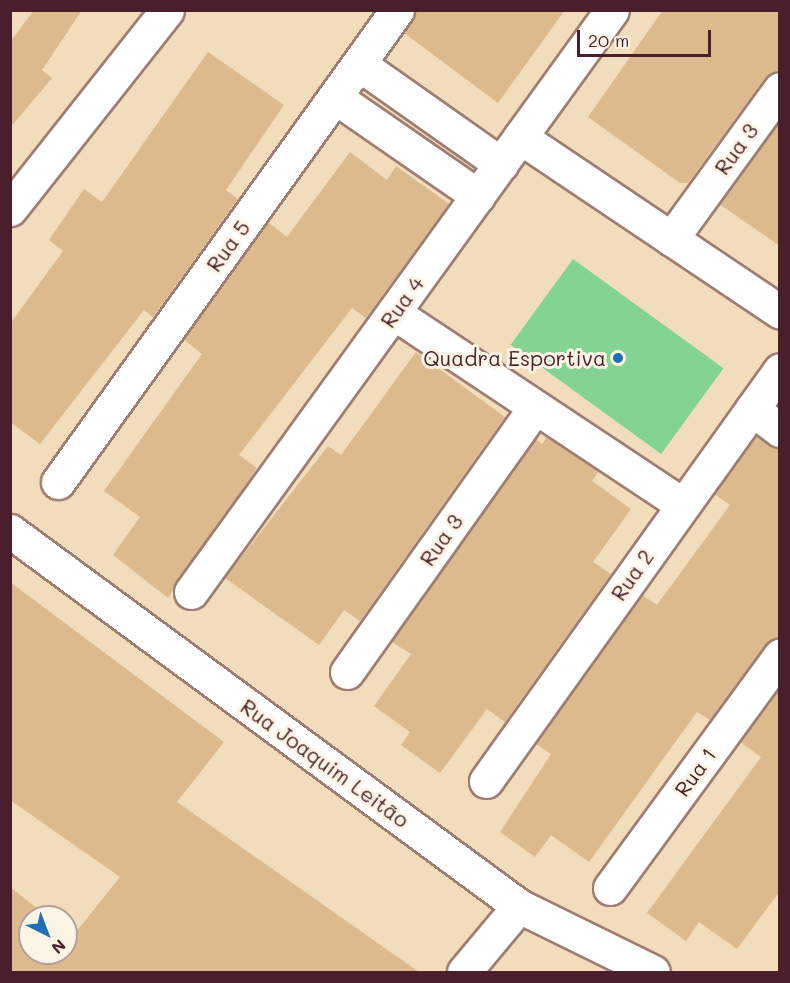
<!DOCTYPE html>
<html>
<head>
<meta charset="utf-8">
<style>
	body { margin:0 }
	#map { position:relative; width:790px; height:983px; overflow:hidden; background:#f1dcbb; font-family:Mali,sans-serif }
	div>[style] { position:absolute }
	.green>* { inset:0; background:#83d393; transform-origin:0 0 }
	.building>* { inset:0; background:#ddba8d }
	.roads { filter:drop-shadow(2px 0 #9e7e73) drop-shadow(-2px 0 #9e7e73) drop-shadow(0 2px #9e7e73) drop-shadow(0 -2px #9e7e73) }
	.street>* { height:33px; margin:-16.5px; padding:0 16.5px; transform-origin:16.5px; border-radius:16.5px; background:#fff }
	.dots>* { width:16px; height:16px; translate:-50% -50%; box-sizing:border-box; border:3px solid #fcf5e5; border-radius:50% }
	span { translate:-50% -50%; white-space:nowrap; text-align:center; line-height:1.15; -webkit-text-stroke:6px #fcf5e5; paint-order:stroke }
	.street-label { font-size:21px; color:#4a1f2b }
	.poi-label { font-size:21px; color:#4a1f2b }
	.right { translate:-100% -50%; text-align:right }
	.frame { position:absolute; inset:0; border:12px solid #4a1f2b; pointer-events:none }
	.north { position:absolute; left:18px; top:905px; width:60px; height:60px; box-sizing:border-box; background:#fcf5e5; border:2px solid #b59f9b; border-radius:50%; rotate:138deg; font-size:16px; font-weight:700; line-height:24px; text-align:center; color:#4a1f2b }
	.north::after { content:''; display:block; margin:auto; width:21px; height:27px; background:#1f6fb2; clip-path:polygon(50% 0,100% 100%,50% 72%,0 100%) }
	.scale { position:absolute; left:577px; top:30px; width:134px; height:27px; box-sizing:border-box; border:3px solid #4a1f2b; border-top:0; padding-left:8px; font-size:18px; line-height:21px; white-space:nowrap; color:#4a1f2b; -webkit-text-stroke:4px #fcf5e5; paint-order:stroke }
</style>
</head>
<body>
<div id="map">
	<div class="green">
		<div style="left:573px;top:259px;width:186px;height:106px;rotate:36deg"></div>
	</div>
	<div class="building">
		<div style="clip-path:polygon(34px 10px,82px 10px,42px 70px,52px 78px,10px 128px,10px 42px)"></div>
		<div style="clip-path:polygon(416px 10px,565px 10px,498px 103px,404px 33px)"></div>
		<div style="clip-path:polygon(663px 10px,780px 10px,780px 71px,765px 78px,688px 183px,680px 183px,588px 117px)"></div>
		<div style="clip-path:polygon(208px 52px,284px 105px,226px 190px,238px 199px,153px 317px,144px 310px,40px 444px,10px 422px,10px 324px,63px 251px,49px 240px,84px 189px,102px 202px)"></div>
		<div style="clip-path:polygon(780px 122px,780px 246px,719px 204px)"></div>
		<div style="clip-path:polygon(350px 152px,387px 180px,396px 166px,449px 204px,366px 318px,352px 308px,239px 455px,257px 468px,168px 598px,113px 555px,140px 517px,104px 491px,202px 354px,183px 339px,268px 222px,287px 237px)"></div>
		<div style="clip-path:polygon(416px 352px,505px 417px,360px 621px,344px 610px,319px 645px,225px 578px,328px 446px,341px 455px)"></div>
		<div style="clip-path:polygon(756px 436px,780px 450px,780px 638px,765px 645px,710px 720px,697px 712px,589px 862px,551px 835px,535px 857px,500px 832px,551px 754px,536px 744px,642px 595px,657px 605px,730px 505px,714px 494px)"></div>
		<div style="clip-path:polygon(547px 437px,599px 471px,592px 481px,631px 509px,593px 562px,611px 574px,505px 722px,487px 709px,440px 773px,401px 745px,410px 732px,374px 706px,411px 654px,392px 642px,535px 439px,542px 444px)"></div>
		<div style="clip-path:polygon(10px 582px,224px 742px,177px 802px,419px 972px,10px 972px,10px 887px,48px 917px,30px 917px,30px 953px,66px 953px,66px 932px,72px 937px,120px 877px,10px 800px)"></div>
		<div style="clip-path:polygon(780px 688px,780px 891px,737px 949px,699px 922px,686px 941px,647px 913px,761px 757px,740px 742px)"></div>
	</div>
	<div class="roads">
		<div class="street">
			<div style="left:359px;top:64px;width:174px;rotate:35.2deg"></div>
			<div style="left:335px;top:97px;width:174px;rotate:34.7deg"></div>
			<div style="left:520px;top:137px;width:313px;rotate:33.9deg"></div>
			<div style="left:10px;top:209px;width:253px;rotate:-51.7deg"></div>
			<div style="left:671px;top:239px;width:185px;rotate:-54deg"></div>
			<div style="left:394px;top:313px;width:346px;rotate:33.6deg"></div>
			<div style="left:752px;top:409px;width:35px;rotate:37deg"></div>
			<div style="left:58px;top:482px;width:581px;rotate:-54.31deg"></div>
			<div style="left:10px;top:531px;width:632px;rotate:36.38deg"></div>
			<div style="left:519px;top:906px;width:149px;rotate:26.2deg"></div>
			<div style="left:191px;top:592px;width:718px;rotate:-54.12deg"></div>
			<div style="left:347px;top:672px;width:325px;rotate:-54.6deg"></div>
			<div style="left:486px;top:781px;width:505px;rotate:-54.42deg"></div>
			<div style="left:610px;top:888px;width:288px;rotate:-53.8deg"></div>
			<div style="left:464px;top:972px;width:86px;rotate:-50.2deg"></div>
		</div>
	</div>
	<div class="dots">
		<div style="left:618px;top:358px;background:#1f6fb2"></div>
	</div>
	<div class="street-label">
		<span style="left:736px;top:149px;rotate:-54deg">Rua 3</span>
		<span style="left:228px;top:246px;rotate:-54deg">Rua 5</span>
		<span style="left:402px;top:302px;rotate:-54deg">Rua 4</span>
		<span style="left:441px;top:540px;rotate:-55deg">Rua 3</span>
		<span style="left:632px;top:575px;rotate:-55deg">Rua 2</span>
		<span style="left:325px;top:763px;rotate:36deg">Rua Joaquim Leitão</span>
		<span style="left:695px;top:772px;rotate:-54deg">Rua 1</span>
	</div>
	<div class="poi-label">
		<span class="right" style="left:606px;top:358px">Quadra Esportiva</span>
	</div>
	<div class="frame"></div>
	<div class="north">N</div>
	<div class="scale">20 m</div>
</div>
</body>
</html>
